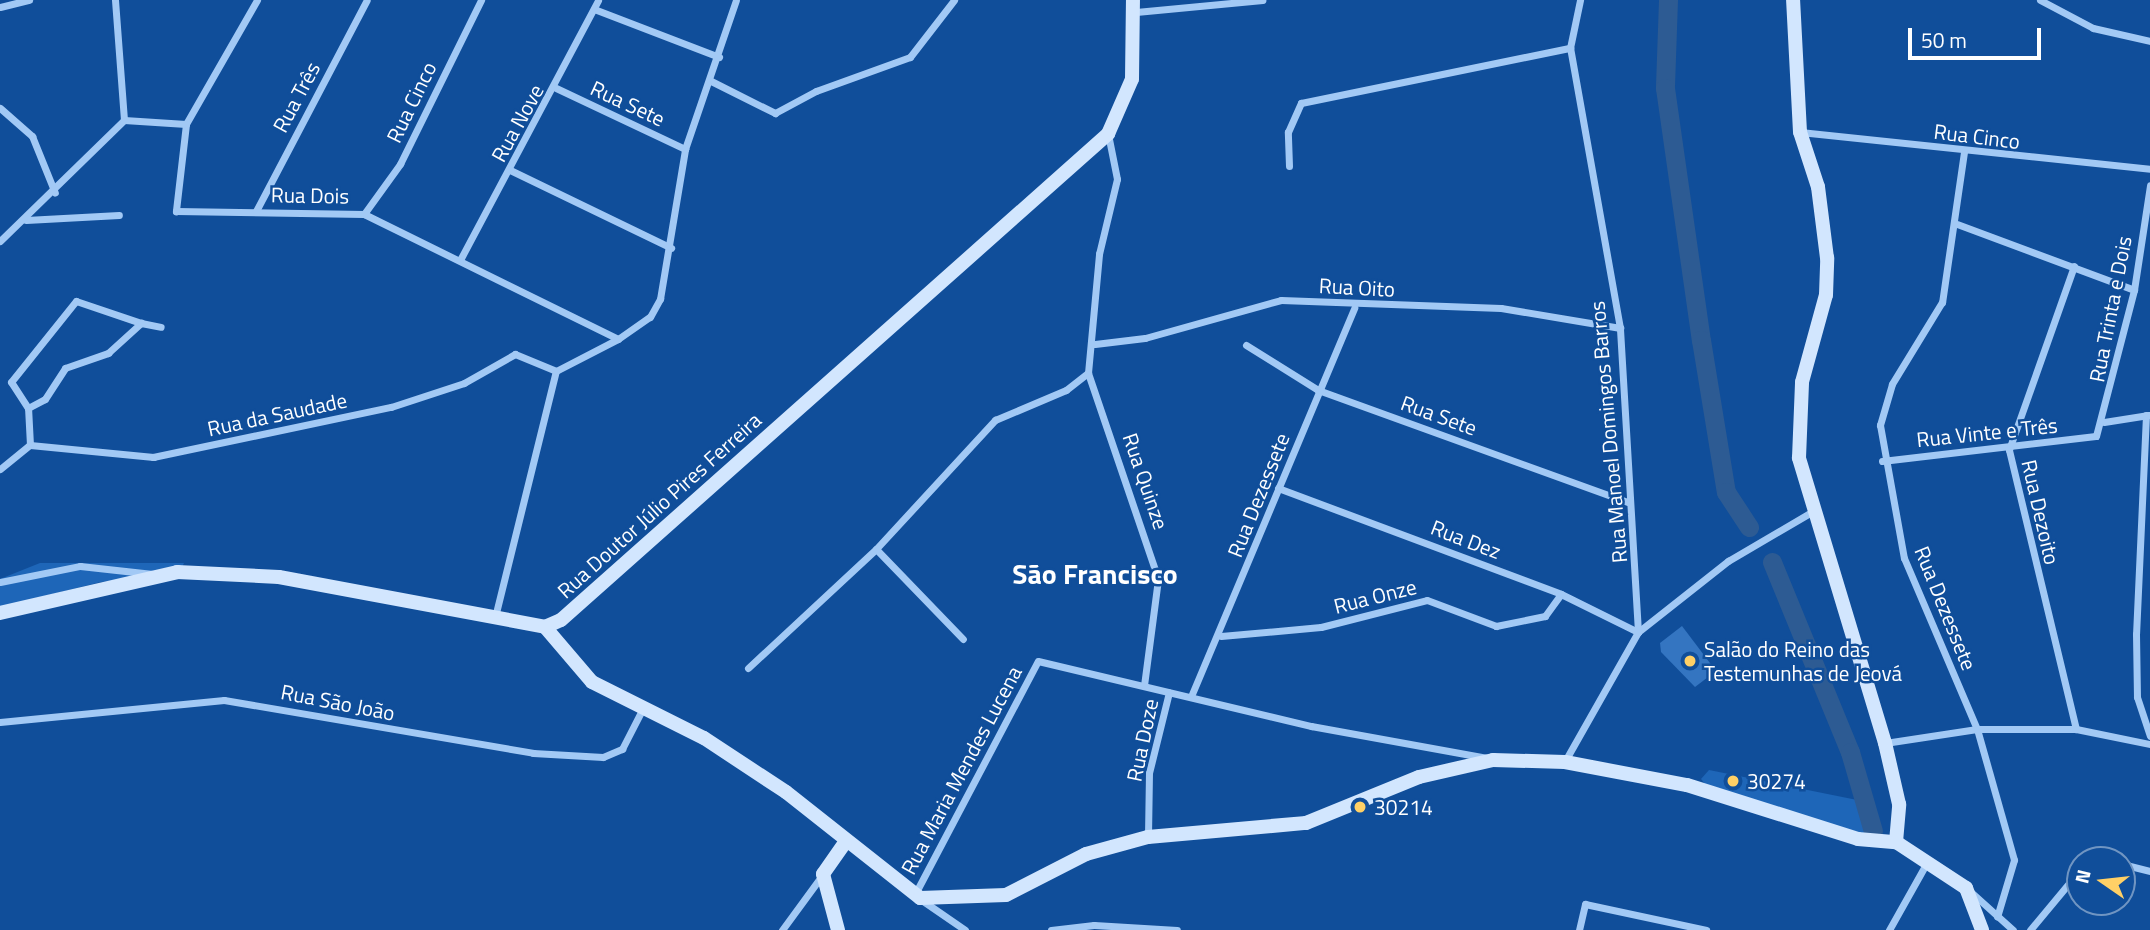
<!DOCTYPE html>
<html>
<head>
<meta charset="utf-8">
<style>
	body { margin:0 }
	#map { position:relative; width:2150px; height:930px; overflow:hidden; background:#104e9a; font-family:"Titillium Web",sans-serif }
	div>[style] { position:absolute }
	.green>* { inset:0; background:#1e66b8 }
	.canal>* { height:19px; margin:-9.5px; padding:0 9.5px; transform-origin:9.5px; border-radius:9.5px; background:#2d5b93 }
	.building>* { inset:0; background:#3475c1 }
	.street>* { height:7px; margin:-3.5px; padding:0 3.5px; transform-origin:3.5px; border-radius:3.5px; background:#a2c9f5 }
	.secondary>* { height:14px; margin:-7px; padding:0 7px; transform-origin:7px; border-radius:7px; background:#d2e6fe }
	.dots>* { width:19px; height:19px; translate:-50% -50%; box-sizing:border-box; border:4px solid #104e9a; border-radius:50% }
	span { translate:-50% -50%; white-space:nowrap; text-align:center; line-height:1.15; -webkit-text-stroke:5px #104e9a; paint-order:stroke }
	.street-label { font-size:21px; color:#fff }
	.poi-label { font-size:21px; color:#fff }
	.left { translate:0 -50%; text-align:left }
	.district-label { font-size:28px; color:#fff; font-weight:700 }
	.north { position:absolute; left:2066px; top:846px; width:70px; height:70px; box-sizing:border-box; background:#104e9a; border:2px solid #7095c2; border-radius:50%; rotate:284deg; font-size:19px; font-weight:700; line-height:28px; text-align:center; color:#fff }
	.north::after { content:''; display:block; margin:auto; width:24px; height:32px; background:#ffd066; clip-path:polygon(50% 0,100% 100%,50% 72%,0 100%) }
	.scale { position:absolute; left:1908px; top:28px; width:133px; height:32px; box-sizing:border-box; border:4px solid #fff; border-top:0; padding-left:9px; font-size:21px; line-height:24px; white-space:nowrap; color:#fff; -webkit-text-stroke:5px #104e9a; paint-order:stroke }
</style>
</head>
<body>
<div id="map">
	<div class="green">
		<div style="clip-path:polygon(40px 563px,184px 563px,179px 574px,101px 582px,0 607px,0 579px)"></div>
		<div style="clip-path:polygon(1709px 770px,1872px 803px,1880px 825px,1871px 835px,1834px 826px,1705px 784px,1701px 779px)"></div>
	</div>
	<div class="canal">
		<div style="left:1668px;top:0;width:88px;rotate:92deg"></div>
		<div style="left:1665px;top:88px;width:255px;rotate:81.9deg"></div>
		<div style="left:1701px;top:340px;width:154px;rotate:80.7deg"></div>
		<div style="left:1726px;top:492px;width:42px;rotate:56.7deg"></div>
		<div style="left:1772px;top:562px;width:205px;rotate:67.7deg"></div>
		<div style="left:1850px;top:752px;width:82px;rotate:73.8deg"></div>
	</div>
	<div class="building">
		<div style="clip-path:polygon(1682px 626px,1716px 671px,1695px 687px,1661px 652px,1660px 643px)"></div>
	</div>
	<div class="street">
		<div style="left:115px;top:0;width:120px;rotate:85.7deg"></div>
		<div style="left:257px;top:0;width:143px;rotate:119.8deg"></div>
		<div style="left:186px;top:124px;width:88px;rotate:96.6deg"></div>
		<div style="left:176px;top:211px;width:188px;rotate:0.9deg"></div>
		<div style="left:364px;top:214px;width:283px;rotate:26.2deg"></div>
		<div style="left:2040px;top:0;width:60px;rotate:27.8deg"></div>
		<div style="left:2093px;top:28px;width:58px;rotate:12.8deg"></div>
		<div style="left:0;top:7px;width:30px;rotate:-14deg"></div>
		<div style="left:594px;top:9px;width:134px;rotate:21deg"></div>
		<div style="left:1136px;top:12px;width:127px;rotate:-5.4deg"></div>
		<div style="left:711px;top:81px;width:72px;rotate:26.6deg"></div>
		<div style="left:775px;top:113px;width:47px;rotate:-28.2deg"></div>
		<div style="left:816px;top:91px;width:100px;rotate:-19.9deg"></div>
		<div style="left:910px;top:57px;width:72px;rotate:-52.3deg"></div>
		<div style="left:556px;top:88px;width:143px;rotate:25.3deg"></div>
		<div style="left:0;top:108px;width:43px;rotate:41.2deg"></div>
		<div style="left:32px;top:136px;width:61px;rotate:68deg"></div>
		<div style="left:1800px;top:132px;width:352px;rotate:6deg"></div>
		<div style="left:1964px;top:152px;width:152px;rotate:98.3deg"></div>
		<div style="left:1942px;top:302px;width:96px;rotate:121.4deg"></div>
		<div style="left:1892px;top:384px;width:43px;rotate:106.3deg"></div>
		<div style="left:1880px;top:425px;width:135px;rotate:79.8deg"></div>
		<div style="left:1904px;top:558px;width:186px;rotate:66.9deg"></div>
		<div style="left:1977px;top:729px;width:136px;rotate:74.2deg"></div>
		<div style="left:2014px;top:860px;width:59px;rotate:106.6deg"></div>
		<div style="left:1289px;top:166px;width:34px;rotate:-92deg"></div>
		<div style="left:1288px;top:132px;width:32px;rotate:-66deg"></div>
		<div style="left:1301px;top:103px;width:275px;rotate:-11.6deg"></div>
		<div style="left:510px;top:170px;width:179px;rotate:25.8deg"></div>
		<div style="left:256px;top:211px;width:238px;rotate:-62.3deg"></div>
		<div style="left:364px;top:214px;width:62px;rotate:-54.2deg"></div>
		<div style="left:400px;top:164px;width:183px;rotate:-63.7deg"></div>
		<div style="left:26px;top:220px;width:93px;rotate:-3.1deg"></div>
		<div style="left:1957px;top:224px;width:189px;rotate:20.4deg"></div>
		<div style="left:0;top:241px;width:173px;rotate:-44.3deg"></div>
		<div style="left:124px;top:120px;width:62px;rotate:3.7deg"></div>
		<div style="left:460px;top:260px;width:294px;rotate:-62deg"></div>
		<div style="left:2074px;top:266px;width:195px;rotate:109.5deg"></div>
		<div style="left:2009px;top:450px;width:287px;rotate:76.5deg"></div>
		<div style="left:1095px;top:344px;width:50px;rotate:-6.8deg"></div>
		<div style="left:1145px;top:338px;width:141px;rotate:-15.6deg"></div>
		<div style="left:1281px;top:300px;width:220px;rotate:2.1deg"></div>
		<div style="left:1501px;top:308px;width:121px;rotate:9.5deg"></div>
		<div style="left:1246px;top:345px;width:85px;rotate:32deg"></div>
		<div style="left:1318px;top:390px;width:330px;rotate:19.9deg"></div>
		<div style="left:556px;top:371px;width:70px;rotate:-27.3deg"></div>
		<div style="left:618px;top:339px;width:39px;rotate:-35deg"></div>
		<div style="left:650px;top:317px;width:21px;rotate:-61deg"></div>
		<div style="left:660px;top:299px;width:152px;rotate:-80.5deg"></div>
		<div style="left:685px;top:149px;width:157px;rotate:-71.1deg"></div>
		<div style="left:1088px;top:373px;width:218px;rotate:71.2deg"></div>
		<div style="left:1158px;top:579px;width:107px;rotate:97.5deg"></div>
		<div style="left:28px;top:408px;width:31px;rotate:-123deg"></div>
		<div style="left:11px;top:382px;width:104px;rotate:-51.3deg"></div>
		<div style="left:76px;top:301px;width:69px;rotate:18.7deg"></div>
		<div style="left:2146px;top:415px;width:219px;rotate:92.6deg"></div>
		<div style="left:2136px;top:634px;width:63px;rotate:89.1deg"></div>
		<div style="left:2137px;top:697px;width:41px;rotate:71.6deg"></div>
		<div style="left:2104px;top:422px;width:45px;rotate:-9deg"></div>
		<div style="left:30px;top:445px;width:124px;rotate:5.6deg"></div>
		<div style="left:153px;top:457px;width:243px;rotate:-11.9deg"></div>
		<div style="left:391px;top:407px;width:77px;rotate:-18.2deg"></div>
		<div style="left:464px;top:383px;width:59px;rotate:-29.6deg"></div>
		<div style="left:515px;top:354px;width:44px;rotate:22.5deg"></div>
		<div style="left:30px;top:445px;width:37px;rotate:-93deg"></div>
		<div style="left:28px;top:408px;width:19px;rotate:-28deg"></div>
		<div style="left:45px;top:399px;width:37px;rotate:-57deg"></div>
		<div style="left:65px;top:368px;width:46px;rotate:-19.2deg"></div>
		<div style="left:108px;top:353px;width:45px;rotate:-42.3deg"></div>
		<div style="left:141px;top:323px;width:20px;rotate:11deg"></div>
		<div style="left:1882px;top:461px;width:215px;rotate:-6.7deg"></div>
		<div style="left:2096px;top:436px;width:151px;rotate:-75.4deg"></div>
		<div style="left:2134px;top:290px;width:106px;rotate:-81.3deg"></div>
		<div style="left:0;top:469px;width:38px;rotate:-39deg"></div>
		<div style="left:1278px;top:488px;width:302px;rotate:20.5deg"></div>
		<div style="left:1561px;top:594px;width:86px;rotate:26.3deg"></div>
		<div style="left:1638px;top:632px;width:115px;rotate:-38.3deg"></div>
		<div style="left:1728px;top:561px;width:101px;rotate:-30.4deg"></div>
		<div style="left:876px;top:549px;width:125px;rotate:46deg"></div>
		<div style="left:0;top:582px;width:82px;rotate:-11.3deg"></div>
		<div style="left:80px;top:566px;width:73px;rotate:6.3deg"></div>
		<div style="left:495px;top:617px;width:253px;rotate:-76.1deg"></div>
		<div style="left:1221px;top:636px;width:100px;rotate:-5.1deg"></div>
		<div style="left:1321px;top:627px;width:109px;rotate:-14.3deg"></div>
		<div style="left:1427px;top:600px;width:74px;rotate:20.6deg"></div>
		<div style="left:1496px;top:626px;width:50px;rotate:-11.5deg"></div>
		<div style="left:1545px;top:616px;width:27px;rotate:-54deg"></div>
		<div style="left:748px;top:668px;width:175px;rotate:-42.9deg"></div>
		<div style="left:876px;top:549px;width:176px;rotate:-47.3deg"></div>
		<div style="left:995px;top:420px;width:77px;rotate:-22.9deg"></div>
		<div style="left:1066px;top:390px;width:28px;rotate:-38deg"></div>
		<div style="left:1088px;top:373px;width:120px;rotate:-84.7deg"></div>
		<div style="left:1099px;top:254px;width:77px;rotate:-76.5deg"></div>
		<div style="left:1117px;top:179px;width:46px;rotate:-101.3deg"></div>
		<div style="left:1192px;top:694px;width:419px;rotate:-67.2deg"></div>
		<div style="left:0;top:722px;width:225px;rotate:-5.6deg"></div>
		<div style="left:224px;top:700px;width:314px;rotate:9.7deg"></div>
		<div style="left:533px;top:753px;width:70px;rotate:3.3deg"></div>
		<div style="left:603px;top:757px;width:21px;rotate:-23deg"></div>
		<div style="left:622px;top:749px;width:46px;rotate:-62.9deg"></div>
		<div style="left:1885px;top:743px;width:93px;rotate:-8.7deg"></div>
		<div style="left:1977px;top:729px;width:99px"></div>
		<div style="left:2076px;top:729px;width:76px;rotate:11.5deg"></div>
		<div style="left:1565px;top:761px;width:148px;rotate:-60.5deg"></div>
		<div style="left:1638px;top:632px;width:305px;rotate:-93.4deg"></div>
		<div style="left:1620px;top:328px;width:284px;rotate:-100.1deg"></div>
		<div style="left:1570px;top:48px;width:49px;rotate:-78.2deg"></div>
		<div style="left:1148px;top:836px;width:63px;rotate:-89.1deg"></div>
		<div style="left:1149px;top:773px;width:83px;rotate:-76.1deg"></div>
		<div style="left:2122px;top:864px;width:29px;rotate:14deg"></div>
		<div style="left:1972px;top:893px;width:55px;rotate:42.1deg"></div>
		<div style="left:915px;top:894px;width:263px;rotate:-62.2deg"></div>
		<div style="left:1038px;top:661px;width:281px;rotate:13.4deg"></div>
		<div style="left:1311px;top:726px;width:179px;rotate:10.3deg"></div>
		<div style="left:923px;top:901px;width:51px;rotate:34.6deg"></div>
		<div style="left:782px;top:930px;width:69px;rotate:-53.8deg"></div>
		<div style="left:1051px;top:930px;width:43px;rotate:-6.6deg"></div>
		<div style="left:1094px;top:925px;width:83px;rotate:3.4deg"></div>
		<div style="left:1579px;top:930px;width:27px;rotate:-77deg"></div>
		<div style="left:1585px;top:904px;width:124px;rotate:12.1deg"></div>
		<div style="left:1889px;top:930px;width:76px;rotate:-60.7deg"></div>
		<div style="left:2030px;top:930px;width:78px;rotate:-50.2deg"></div>
	</div>
	<div class="secondary">
		<div style="left:0;top:613px;width:182px;rotate:-13deg"></div>
		<div style="left:177px;top:572px;width:102px;rotate:2.8deg"></div>
		<div style="left:279px;top:577px;width:271px;rotate:10.6deg"></div>
		<div style="left:545px;top:627px;width:17px;rotate:-24deg"></div>
		<div style="left:561px;top:620px;width:732px;rotate:-41.62deg"></div>
		<div style="left:1108px;top:134px;width:60px;rotate:-66.4deg"></div>
		<div style="left:1132px;top:79px;width:79px;rotate:-89.3deg"></div>
		<div style="left:545px;top:627px;width:72px;rotate:49.5deg"></div>
		<div style="left:592px;top:682px;width:125px;rotate:26.6deg"></div>
		<div style="left:704px;top:738px;width:98px;rotate:33.4deg"></div>
		<div style="left:786px;top:792px;width:171px;rotate:38.3deg"></div>
		<div style="left:920px;top:898px;width:86px;rotate:-2deg"></div>
		<div style="left:1006px;top:895px;width:90px;rotate:-27.1deg"></div>
		<div style="left:1086px;top:854px;width:64px;rotate:-15.3deg"></div>
		<div style="left:1148px;top:837px;width:159px;rotate:-5.1deg"></div>
		<div style="left:1306px;top:823px;width:122px;rotate:-22.2deg"></div>
		<div style="left:1419px;top:777px;width:76px;rotate:-12.9deg"></div>
		<div style="left:1493px;top:760px;width:72px;rotate:1.6deg"></div>
		<div style="left:1565px;top:762px;width:124px;rotate:10.7deg"></div>
		<div style="left:1687px;top:785px;width:179px;rotate:17.5deg"></div>
		<div style="left:1858px;top:839px;width:38px;rotate:5deg"></div>
		<div style="left:1896px;top:842px;width:38px;rotate:-85deg"></div>
		<div style="left:1899px;top:804px;width:63px;rotate:-102.9deg"></div>
		<div style="left:1885px;top:743px;width:298px;rotate:-106.8deg"></div>
		<div style="left:1799px;top:458px;width:76px;rotate:-87.7deg"></div>
		<div style="left:1802px;top:382px;width:90px;rotate:-74.6deg"></div>
		<div style="left:1826px;top:295px;width:37px;rotate:-88deg"></div>
		<div style="left:1827px;top:258px;width:72px;rotate:-97.2deg"></div>
		<div style="left:1818px;top:187px;width:58px;rotate:-108.1deg"></div>
		<div style="left:1800px;top:132px;width:132px;rotate:-93deg"></div>
		<div style="left:1896px;top:842px;width:84px;rotate:33.3deg"></div>
		<div style="left:1966px;top:888px;width:45px;rotate:69.1deg"></div>
		<div style="left:838px;top:930px;width:58px;rotate:-105deg"></div>
		<div style="left:823px;top:874px;width:38px;rotate:-55deg"></div>
	</div>
	<div class="dots">
		<div style="left:1690px;top:661px;background:#ffd066"></div>
		<div style="left:1733px;top:781px;background:#ffd066"></div>
		<div style="left:1360px;top:807px;background:#ffd066"></div>
	</div>
	<div class="street-label">
		<span style="left:296px;top:97px;rotate:-62deg">Rua Três</span>
		<span style="left:411px;top:102px;rotate:-64deg">Rua Cinco</span>
		<span style="left:628px;top:103px;rotate:25deg">Rua Sete</span>
		<span style="left:517px;top:123px;rotate:-61deg">Rua Nove</span>
		<span style="left:1977px;top:136px;rotate:7deg">Rua Cinco</span>
		<span style="left:310px;top:195px;rotate:1deg">Rua Dois</span>
		<span style="left:1357px;top:287px;rotate:3deg">Rua Oito</span>
		<span style="left:2110px;top:309px;rotate:-79deg">Rua Trinta e Dois</span>
		<span style="left:277px;top:414px;rotate:-12deg">Rua da Saudade</span>
		<span style="left:1439px;top:415px;rotate:20deg">Rua Sete</span>
		<span style="left:1608px;top:432px;rotate:-95deg">Rua Manoel Domingos Barros</span>
		<span style="left:1987px;top:432px;rotate:-6deg">Rua Vinte e Três</span>
		<span style="left:1146px;top:481px;rotate:71deg">Rua Quinze</span>
		<span style="left:1258px;top:495px;rotate:-68deg">Rua Dezessete</span>
		<span style="left:659px;top:505px;rotate:-42deg">Rua Doutor Júlio Pires Ferreira</span>
		<span style="left:2041px;top:512px;rotate:77deg">Rua Dezoito</span>
		<span style="left:1466px;top:539px;rotate:21deg">Rua Dez</span>
		<span style="left:1375px;top:596px;rotate:-14deg">Rua Onze</span>
		<span style="left:1946px;top:608px;rotate:68deg">Rua Dezessete</span>
		<span style="left:338px;top:702px;rotate:11deg">Rua São João</span>
		<span style="left:1142px;top:740px;rotate:-78deg">Rua Doze</span>
		<span style="left:961px;top:770px;rotate:-62deg">Rua Maria Mendes Lucena</span>
	</div>
	<div class="poi-label">
		<span class="left" style="left:1704px;top:661px">Salão do Reino das<br>Testemunhas de Jeová</span>
		<span class="left" style="left:1747px;top:781px">30274</span>
		<span class="left" style="left:1374px;top:807px">30214</span>
	</div>
	<div class="district-label">
		<span style="left:1095px;top:574px">São Francisco</span>
	</div>
	<div class="north">N</div>
	<div class="scale">50 m</div>
</div>
</body>
</html>
